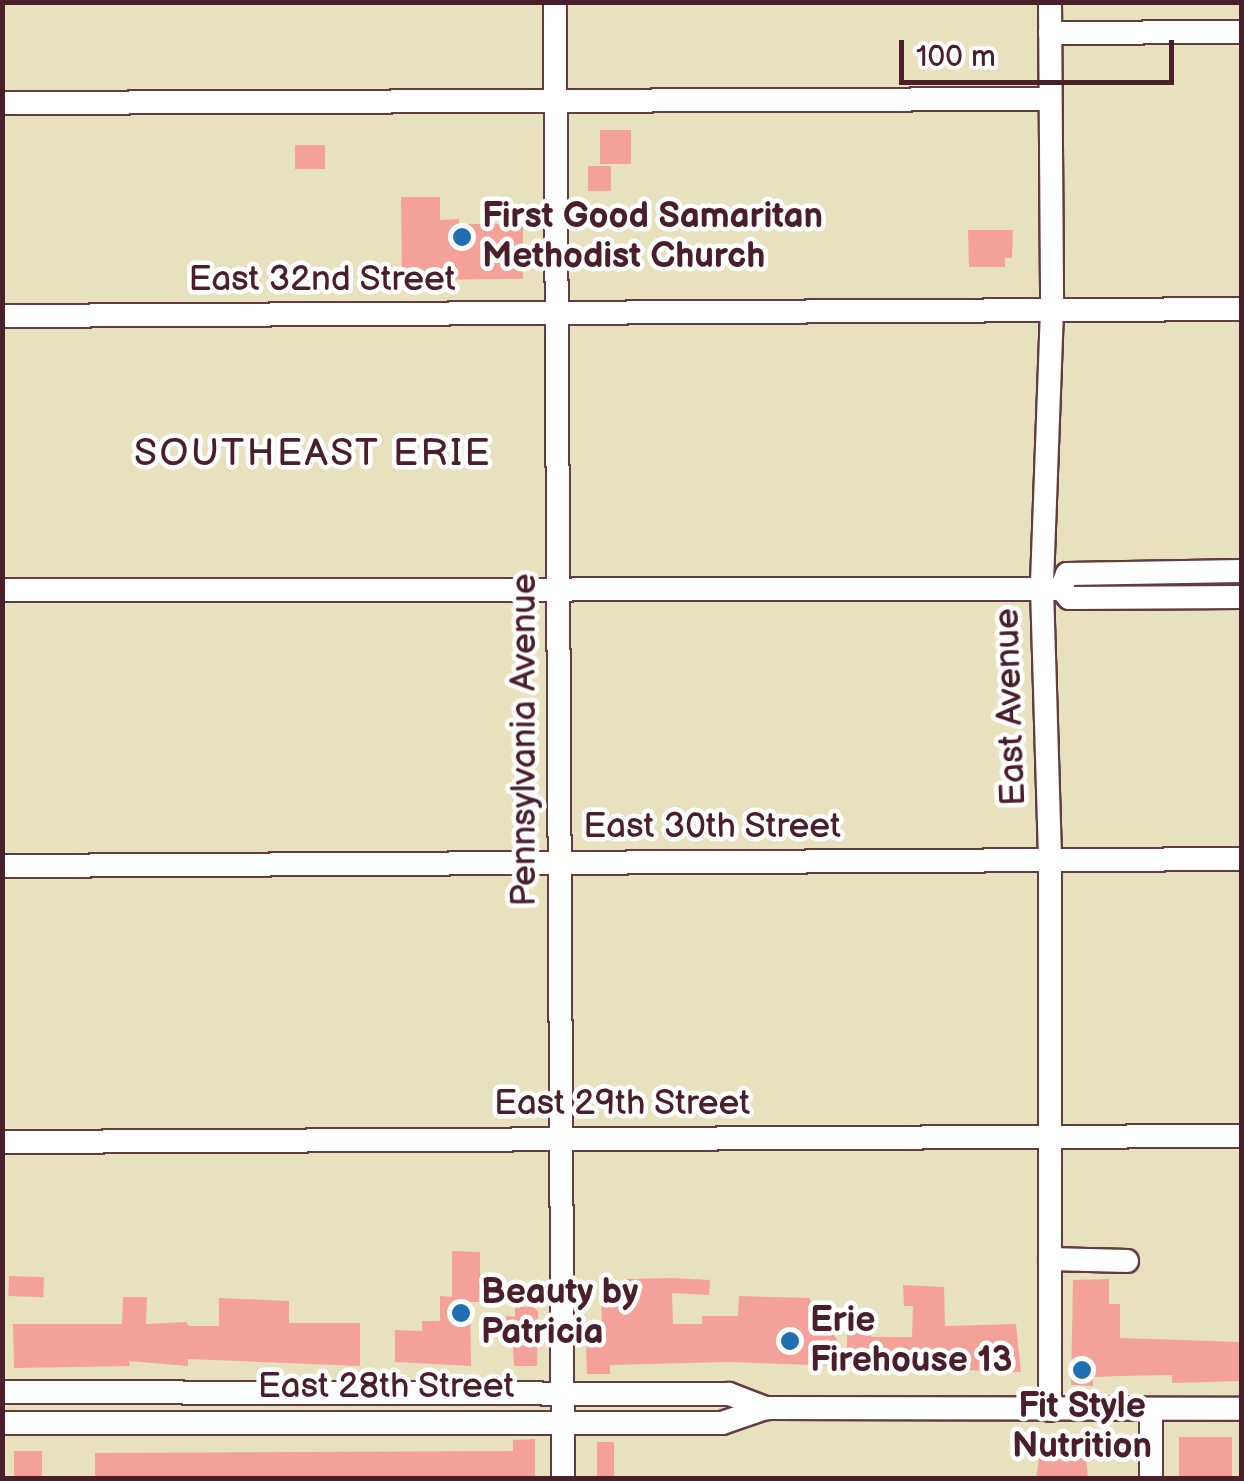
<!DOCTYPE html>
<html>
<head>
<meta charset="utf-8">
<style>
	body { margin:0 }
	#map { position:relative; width:1244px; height:1481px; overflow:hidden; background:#e8e1bd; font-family:"Balsamiq Sans",sans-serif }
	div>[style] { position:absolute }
	.building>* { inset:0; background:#f4a19a; transform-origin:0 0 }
	.roads { filter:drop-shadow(2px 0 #623c41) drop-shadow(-2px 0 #623c41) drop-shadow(0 2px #623c41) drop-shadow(0 -2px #623c41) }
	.minor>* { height:22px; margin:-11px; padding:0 11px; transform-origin:11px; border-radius:11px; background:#fff }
	.dots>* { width:28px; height:28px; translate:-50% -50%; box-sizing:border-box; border:5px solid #fff; border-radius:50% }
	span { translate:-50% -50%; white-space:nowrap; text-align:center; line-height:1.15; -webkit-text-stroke:9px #fff; paint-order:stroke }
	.poi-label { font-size:35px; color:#4a1f2b; font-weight:700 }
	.left { translate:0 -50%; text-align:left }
	.street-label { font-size:35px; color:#4a1f2b }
	.neighbourhood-label { font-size:38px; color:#4a1f2b; letter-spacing:2.5px }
	.frame { position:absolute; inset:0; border:5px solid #4a1f2b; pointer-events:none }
	.scale { position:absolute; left:899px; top:40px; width:275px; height:45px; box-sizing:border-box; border:5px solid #4a1f2b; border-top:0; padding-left:12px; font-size:30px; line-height:35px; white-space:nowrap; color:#4a1f2b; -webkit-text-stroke:8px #fff; paint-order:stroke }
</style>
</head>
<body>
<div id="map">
	<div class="building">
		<div style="left:600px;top:130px;width:31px;height:34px"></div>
		<div style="left:295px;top:145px;width:30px;height:24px"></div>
		<div style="left:588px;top:166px;width:23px;height:25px"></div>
		<div style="clip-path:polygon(401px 197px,440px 197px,440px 220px,459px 219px,459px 224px,523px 224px,523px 279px,402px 280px)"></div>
		<div style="clip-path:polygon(968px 230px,1013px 230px,1012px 258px,1005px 258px,1005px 267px,969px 267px)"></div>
		<div style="clip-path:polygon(452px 1251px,480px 1252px,480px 1302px,470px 1302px,471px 1366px,395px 1362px,395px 1330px,422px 1331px,422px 1321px,440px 1321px,440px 1296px,452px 1297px)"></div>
		<div style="left:9px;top:1276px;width:35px;height:20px;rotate:2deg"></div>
		<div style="clip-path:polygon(672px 1278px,710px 1280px,709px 1295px,672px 1293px,673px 1324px,702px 1324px,702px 1316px,738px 1316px,739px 1296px,809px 1298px,847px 1355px,847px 1320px,871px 1320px,871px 1337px,912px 1337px,913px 1306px,904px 1306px,903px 1285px,944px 1287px,945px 1326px,1016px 1324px,1021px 1372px,728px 1362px,610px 1365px,610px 1374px,587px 1374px,586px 1340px,589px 1329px,602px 1329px,601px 1298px,627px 1297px,627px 1279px)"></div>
		<div style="clip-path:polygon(1109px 1279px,1109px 1304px,1120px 1304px,1120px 1338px,1242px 1342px,1242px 1381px,1172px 1383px,1172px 1375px,1119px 1376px,1093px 1377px,1093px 1386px,1071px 1385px,1073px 1280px)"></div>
		<div style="clip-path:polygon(123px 1297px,147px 1297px,146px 1324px,186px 1322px,189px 1326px,219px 1326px,219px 1298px,289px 1301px,289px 1323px,360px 1323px,360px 1366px,188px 1359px,188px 1366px,129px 1361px,130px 1366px,14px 1368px,13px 1324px,122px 1324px)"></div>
		<div style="clip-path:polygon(515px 1307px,534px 1307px,538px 1312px,537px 1366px,514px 1366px,512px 1332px,507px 1332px,506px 1316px,515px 1317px)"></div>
		<div style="left:1179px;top:1437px;width:53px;height:41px"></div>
		<div style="clip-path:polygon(535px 1439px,535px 1478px,95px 1478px,95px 1453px,513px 1451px,513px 1440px)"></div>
		<div style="left:597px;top:1442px;width:17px;height:36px"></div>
		<div style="left:14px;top:1451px;width:28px;height:27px"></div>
		<div style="clip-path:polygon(1050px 1453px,1077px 1453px,1078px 1458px,1086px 1458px,1088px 1478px,1036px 1478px,1039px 1458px)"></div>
	</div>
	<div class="roads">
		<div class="minor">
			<div style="left:555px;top:2px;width:1476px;rotate:89.69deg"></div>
			<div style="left:1050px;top:2px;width:308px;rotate:89.6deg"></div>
			<div style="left:1052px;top:310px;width:278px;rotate:92.1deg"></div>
			<div style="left:1042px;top:588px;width:272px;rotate:88.3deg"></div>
			<div style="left:1050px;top:860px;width:550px;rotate:90deg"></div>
			<div style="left:1050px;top:33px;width:192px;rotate:-0.3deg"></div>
			<div style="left:2px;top:103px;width:1047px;rotate:-0.22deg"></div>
			<div style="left:2px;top:316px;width:1240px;rotate:-0.32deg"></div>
			<div style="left:1242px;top:571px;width:175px;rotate:179deg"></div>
			<div style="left:1067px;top:574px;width:16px;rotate:112deg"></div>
			<div style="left:1061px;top:589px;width:12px;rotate:48deg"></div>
			<div style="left:1069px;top:598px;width:173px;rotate:-0.3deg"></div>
			<div style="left:2px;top:590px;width:1059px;rotate:-0.05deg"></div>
			<div style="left:2px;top:866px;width:1240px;rotate:-0.32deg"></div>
			<div style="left:2px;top:1142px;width:1240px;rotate:-0.28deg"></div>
			<div style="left:1050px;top:1259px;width:77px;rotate:1.5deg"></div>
			<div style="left:2px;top:1392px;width:727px;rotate:0.16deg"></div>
			<div style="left:729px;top:1394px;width:40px;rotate:21deg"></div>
			<div style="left:1151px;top:1409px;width:69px;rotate:90deg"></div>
			<div style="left:2px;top:1423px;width:720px"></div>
			<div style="left:722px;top:1423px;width:46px;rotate:-18.8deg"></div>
			<div style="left:766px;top:1408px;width:476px;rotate:0.1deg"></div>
		</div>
	</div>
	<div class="dots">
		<div style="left:462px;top:237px;background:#1f6fb2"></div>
		<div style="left:461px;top:1313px;background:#1f6fb2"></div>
		<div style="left:790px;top:1341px;background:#1f6fb2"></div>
		<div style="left:1082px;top:1370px;background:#1f6fb2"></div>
	</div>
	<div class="poi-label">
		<span class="left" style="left:482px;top:237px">First Good Samaritan<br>Methodist Church</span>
		<span class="left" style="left:481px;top:1313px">Beauty by<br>Patricia</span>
		<span class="left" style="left:810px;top:1341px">Erie<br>Firehouse 13</span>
		<span style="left:1082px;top:1427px">Fit Style<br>Nutrition</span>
	</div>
	<div class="street-label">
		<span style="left:322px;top:280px">East 32nd Street</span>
		<span style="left:1011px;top:707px;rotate:-92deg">East Avenue</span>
		<span style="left:525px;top:740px;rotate:-90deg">Pennsylvania Avenue</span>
		<span style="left:712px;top:827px">East 30th Street</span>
		<span style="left:622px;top:1104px">East 29th Street</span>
		<span style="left:386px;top:1387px">East 28th Street</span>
	</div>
	<div class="neighbourhood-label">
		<span style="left:313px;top:454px">SOUTHEAST ERIE</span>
	</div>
	<div class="frame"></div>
	<div class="scale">100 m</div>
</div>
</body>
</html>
